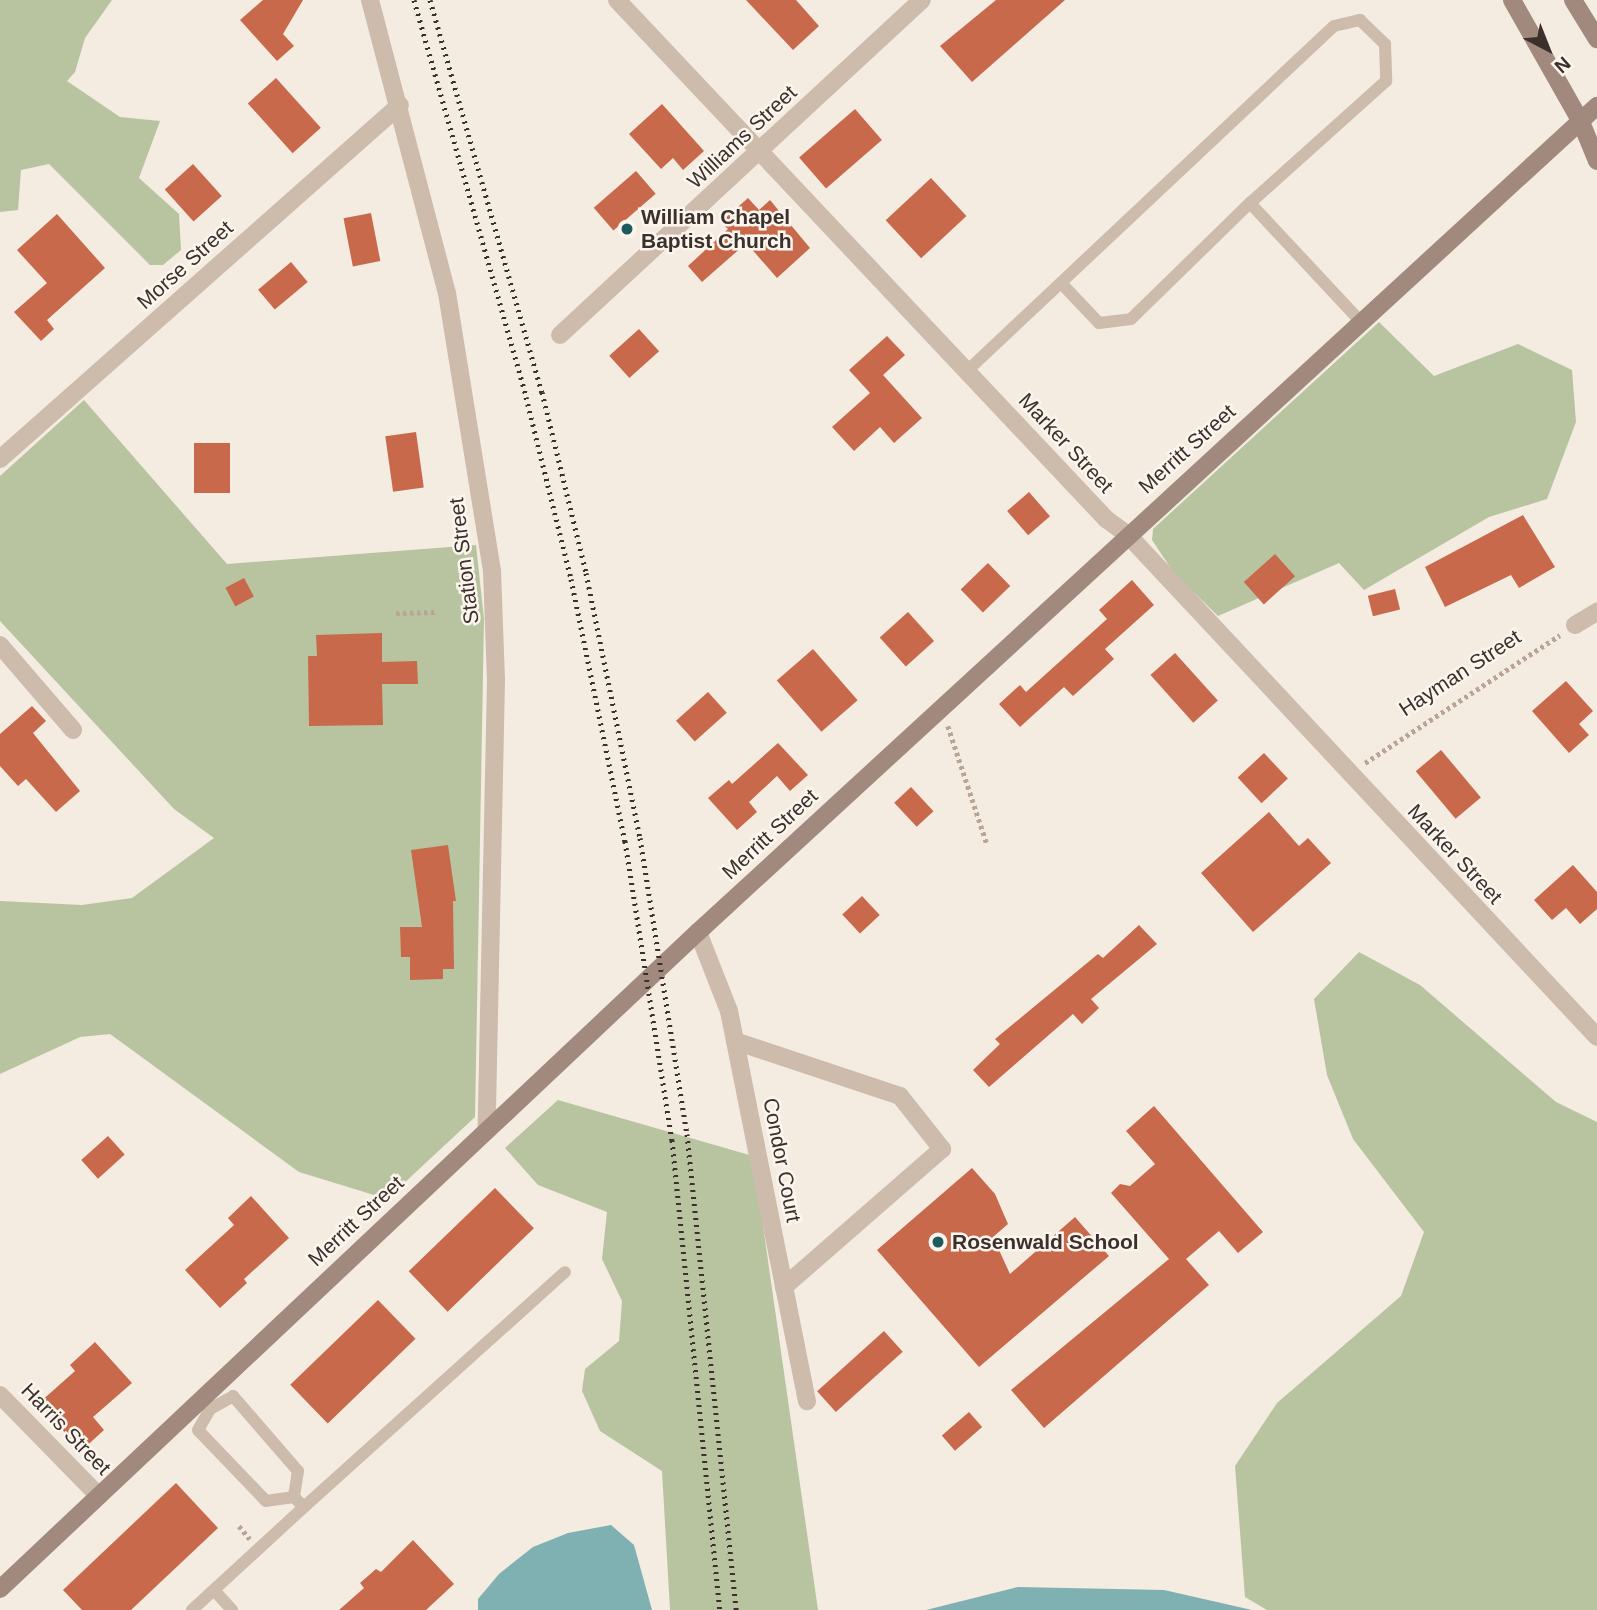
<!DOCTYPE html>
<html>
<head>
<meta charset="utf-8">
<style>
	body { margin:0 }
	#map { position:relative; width:1597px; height:1610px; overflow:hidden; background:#f4ebe1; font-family:Helvetica,sans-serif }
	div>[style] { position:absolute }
	.green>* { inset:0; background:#b8c4a0 }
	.water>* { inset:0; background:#7fb0b2 }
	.building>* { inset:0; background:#c8694b; transform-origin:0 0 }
	.path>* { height:4.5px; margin-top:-2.25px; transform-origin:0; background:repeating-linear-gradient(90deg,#b9a596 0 3.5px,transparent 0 7px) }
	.lane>* { height:12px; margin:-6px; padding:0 6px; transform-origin:6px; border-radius:6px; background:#cdbbac }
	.street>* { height:18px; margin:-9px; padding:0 9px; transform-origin:9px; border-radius:9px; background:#cdbbac }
	.secondary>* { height:18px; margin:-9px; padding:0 9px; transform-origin:9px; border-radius:9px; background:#a18a7d }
	.rail>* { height:5px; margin-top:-2.5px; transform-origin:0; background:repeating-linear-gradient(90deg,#3b302b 0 2px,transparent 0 7px) }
	.dots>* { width:19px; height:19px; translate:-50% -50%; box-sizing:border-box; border:4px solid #fbf5ee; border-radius:50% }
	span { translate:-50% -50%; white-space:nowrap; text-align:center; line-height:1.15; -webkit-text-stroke:5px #fbf5ee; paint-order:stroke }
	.street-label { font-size:21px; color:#3b302b }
	.poi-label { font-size:21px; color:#3b302b; font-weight:700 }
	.left { translate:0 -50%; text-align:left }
	.north { position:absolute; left:1513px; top:14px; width:70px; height:70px; -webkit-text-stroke:5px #fbf5ee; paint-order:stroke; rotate:138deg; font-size:19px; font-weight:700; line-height:28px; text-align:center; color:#3b302b }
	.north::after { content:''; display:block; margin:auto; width:24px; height:32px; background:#3b302b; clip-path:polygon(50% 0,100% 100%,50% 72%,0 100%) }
</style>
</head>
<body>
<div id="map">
	<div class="green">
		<div style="clip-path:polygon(0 0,112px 0,85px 38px,75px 72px,67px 81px,120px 117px,160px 121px,139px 178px,179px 214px,181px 250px,163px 265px,150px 265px,49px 164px,21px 170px,18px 210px,0 212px)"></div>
		<div style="clip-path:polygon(1379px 322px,1434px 376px,1518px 344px,1572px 370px,1576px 422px,1547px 499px,1489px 517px,1364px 590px,1339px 563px,1218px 616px,1174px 573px,1152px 540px,1153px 529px)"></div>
		<div style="clip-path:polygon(84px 400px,227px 564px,476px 545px,484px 619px,475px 1117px,387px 1199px,299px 1172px,110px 1034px,80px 1037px,0 1074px,0 901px,82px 905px,132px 898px,214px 838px,174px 809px,0 621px,0 476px)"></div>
		<div style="clip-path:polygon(1359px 952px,1420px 985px,1556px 1102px,1597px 1122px,1597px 1610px,1267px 1610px,1245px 1597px,1235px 1466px,1277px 1403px,1401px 1296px,1424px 1232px,1353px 1139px,1327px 1075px,1314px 999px)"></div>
		<div style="clip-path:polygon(558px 1100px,753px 1156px,818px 1610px,670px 1610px,662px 1471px,600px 1431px,582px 1391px,585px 1369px,619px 1341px,622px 1301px,602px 1259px,607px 1212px,538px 1185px,505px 1148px)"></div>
	</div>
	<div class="water">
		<div style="clip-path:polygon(611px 1525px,634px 1545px,652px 1610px,478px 1610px,478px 1599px,499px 1574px,533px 1547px,568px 1533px)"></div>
		<div style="clip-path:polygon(1018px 1587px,1164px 1590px,1252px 1610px,926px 1610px)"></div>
	</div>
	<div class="building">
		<div style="clip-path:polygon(263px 0,303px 0,283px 34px,294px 46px,277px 61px,240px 20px)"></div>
		<div style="clip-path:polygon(746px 0,796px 0,819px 26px,793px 50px)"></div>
		<div style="clip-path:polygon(996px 0,1065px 0,972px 82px,940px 46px)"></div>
		<div style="left:276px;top:78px;width:67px;height:38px;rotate:48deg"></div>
		<div style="clip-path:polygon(662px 104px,704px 151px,683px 170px,673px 158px,661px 169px,629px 134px)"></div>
		<div style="left:855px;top:109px;width:41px;height:74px;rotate:49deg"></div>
		<div style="left:193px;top:164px;width:43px;height:38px;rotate:48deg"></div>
		<div style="left:636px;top:171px;width:30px;height:56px;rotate:49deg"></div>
		<div style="left:931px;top:178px;width:52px;height:62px;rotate:47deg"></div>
		<div style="clip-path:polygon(748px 198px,759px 210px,770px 200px,810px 248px,777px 278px,749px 246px,743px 246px,702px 282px,688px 266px,728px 229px,721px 222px)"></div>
		<div style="left:371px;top:213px;width:49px;height:28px;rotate:79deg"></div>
		<div style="clip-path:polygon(57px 214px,105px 268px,47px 320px,54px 329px,41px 341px,14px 312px,47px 283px,17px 250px)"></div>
		<div style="left:291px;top:262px;width:26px;height:43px;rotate:50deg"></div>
		<div style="left:639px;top:329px;width:30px;height:40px;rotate:48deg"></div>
		<div style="clip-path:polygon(887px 336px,905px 355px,883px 375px,922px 418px,894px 443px,880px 427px,854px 451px,832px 427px,870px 393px,849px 370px)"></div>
		<div style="left:416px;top:432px;width:56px;height:31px;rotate:82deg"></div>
		<div style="left:230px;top:443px;width:50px;height:36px;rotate:90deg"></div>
		<div style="left:1029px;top:492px;width:32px;height:29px;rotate:49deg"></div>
		<div style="clip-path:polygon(1523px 515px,1555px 567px,1519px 588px,1511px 575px,1445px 607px,1425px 567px)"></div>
		<div style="left:1275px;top:554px;width:30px;height:42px;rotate:48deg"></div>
		<div style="left:988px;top:563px;width:32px;height:38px;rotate:46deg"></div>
		<div style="left:244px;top:578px;width:21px;height:21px;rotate:62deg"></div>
		<div style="clip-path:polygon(1132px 580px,1154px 605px,1105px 649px,1114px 659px,1073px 696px,1064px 687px,1020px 727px,999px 704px,1020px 685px,1026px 692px,1107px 619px,1099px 610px)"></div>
		<div style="left:1395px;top:589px;width:21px;height:28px;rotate:76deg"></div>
		<div style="left:908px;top:612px;width:39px;height:38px;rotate:48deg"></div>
		<div style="clip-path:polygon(382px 633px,382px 662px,417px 661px,418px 684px,382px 684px,383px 725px,309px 726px,308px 656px,317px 656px,316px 635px)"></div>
		<div style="left:813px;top:649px;width:68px;height:48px;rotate:49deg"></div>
		<div style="left:1175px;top:653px;width:64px;height:33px;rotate:48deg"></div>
		<div style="clip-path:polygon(1566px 681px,1593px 711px,1579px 724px,1589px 735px,1569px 753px,1532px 711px)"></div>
		<div style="left:708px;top:692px;width:28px;height:43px;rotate:48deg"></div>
		<div style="clip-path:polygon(32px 706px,46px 721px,33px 733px,80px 791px,56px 812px,26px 779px,18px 786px,0 766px,0 734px)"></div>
		<div style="clip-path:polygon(778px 743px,808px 775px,790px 791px,777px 776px,749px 802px,757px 812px,737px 830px,708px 798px,729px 780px,732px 784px)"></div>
		<div style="left:1441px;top:750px;width:62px;height:33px;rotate:50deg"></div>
		<div style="left:1264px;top:753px;width:35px;height:36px;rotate:47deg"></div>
		<div style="left:911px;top:787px;width:33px;height:23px;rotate:47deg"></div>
		<div style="clip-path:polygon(1269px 812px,1299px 846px,1308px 838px,1331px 863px,1253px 932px,1201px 873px)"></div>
		<div style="clip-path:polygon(448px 845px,456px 901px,453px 901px,454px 969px,443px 969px,443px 979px,410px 980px,410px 957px,401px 957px,400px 927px,422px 927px,411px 850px)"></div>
		<div style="clip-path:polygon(1573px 865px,1597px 892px,1597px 909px,1580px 924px,1566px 908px,1552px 920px,1534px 900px)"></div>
		<div style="left:862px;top:896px;width:26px;height:27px;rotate:47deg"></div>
		<div style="clip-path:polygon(1139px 925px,1157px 944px,1091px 999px,1099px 1008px,1082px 1024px,1073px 1014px,989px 1087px,973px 1070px,1000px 1044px,995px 1039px,1098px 954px,1103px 958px)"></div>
		<div style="clip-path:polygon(1154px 1106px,1263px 1232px,1238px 1253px,1219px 1231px,1186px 1259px,1209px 1285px,1044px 1428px,1011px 1390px,1169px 1259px,1111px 1193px,1120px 1184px,1130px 1186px,1155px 1164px,1126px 1131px)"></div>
		<div style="left:108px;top:1136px;width:25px;height:36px;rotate:48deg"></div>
		<div style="clip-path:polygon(972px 1168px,995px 1194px,1008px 1224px,993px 1237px,1010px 1274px,1075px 1217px,1109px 1256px,979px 1367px,877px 1250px)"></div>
		<div style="left:495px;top:1188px;width:56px;height:120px;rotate:46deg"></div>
		<div style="clip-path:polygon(251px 1196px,289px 1238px,244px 1279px,247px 1283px,220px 1308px,185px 1270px,234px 1225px,228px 1218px)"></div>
		<div style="left:378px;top:1300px;width:54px;height:122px;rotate:46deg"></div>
		<div style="left:884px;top:1331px;width:28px;height:90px;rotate:48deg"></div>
		<div style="clip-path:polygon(95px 1342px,132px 1383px,93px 1417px,104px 1430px,81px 1451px,39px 1403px,75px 1371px,70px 1365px)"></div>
		<div style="left:969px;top:1412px;width:20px;height:36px;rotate:49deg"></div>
		<div style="clip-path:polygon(176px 1483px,218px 1528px,131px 1610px,82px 1610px,63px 1590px)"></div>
		<div style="clip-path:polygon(413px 1540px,454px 1584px,426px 1610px,339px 1610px,364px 1588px,360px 1583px,376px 1569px,381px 1572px)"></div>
	</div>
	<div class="path">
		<div style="left:396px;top:613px;width:40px;rotate:-1.4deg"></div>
		<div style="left:948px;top:726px;width:124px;rotate:71.7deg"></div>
		<div style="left:1365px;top:763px;width:233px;rotate:-33.3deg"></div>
		<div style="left:239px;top:1526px;width:17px;rotate:50deg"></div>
	</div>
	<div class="lane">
		<div style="left:1061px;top:283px;width:55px;rotate:46.5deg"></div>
		<div style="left:1099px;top:323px;width:32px;rotate:-7deg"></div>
		<div style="left:1131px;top:319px;width:166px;rotate:-44.3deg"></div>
		<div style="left:968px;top:370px;width:502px;rotate:-43.23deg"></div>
		<div style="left:1334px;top:26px;width:27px;rotate:-13deg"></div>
		<div style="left:1360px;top:20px;width:35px;rotate:44deg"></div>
		<div style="left:1385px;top:44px;width:37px;rotate:88deg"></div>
		<div style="left:1386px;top:81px;width:183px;rotate:138.1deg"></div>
		<div style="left:1250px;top:203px;width:163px;rotate:47deg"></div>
		<div style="left:233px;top:1396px;width:99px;rotate:49.1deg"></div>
		<div style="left:298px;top:1471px;width:26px;rotate:99deg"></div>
		<div style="left:294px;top:1497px;width:28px;rotate:172deg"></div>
		<div style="left:266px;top:1501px;width:98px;rotate:-133.8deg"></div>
		<div style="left:198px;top:1430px;width:24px;rotate:-60deg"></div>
		<div style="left:210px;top:1409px;width:26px;rotate:-29deg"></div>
		<div style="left:294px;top:1497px;width:14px;rotate:45deg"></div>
		<div style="left:304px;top:1507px;width:351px;rotate:-42deg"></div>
		<div style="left:214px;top:1590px;width:27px;rotate:48deg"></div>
		<div style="left:192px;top:1610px;width:152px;rotate:-42.6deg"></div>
	</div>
	<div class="street">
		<div style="left:370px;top:0;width:303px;rotate:75.3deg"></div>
		<div style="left:447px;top:293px;width:282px;rotate:80.8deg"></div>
		<div style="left:492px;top:571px;width:109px;rotate:87.9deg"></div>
		<div style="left:496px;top:680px;width:448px;rotate:91.2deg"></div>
		<div style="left:617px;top:0;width:713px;rotate:46.7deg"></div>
		<div style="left:1106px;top:519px;width:26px;rotate:36deg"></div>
		<div style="left:1127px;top:534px;width:688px;rotate:46.94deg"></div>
		<div style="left:560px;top:335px;width:493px;rotate:-42.8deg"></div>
		<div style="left:0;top:459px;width:534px;rotate:-41.51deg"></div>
		<div style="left:1575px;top:625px;width:26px;rotate:-31deg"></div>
		<div style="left:0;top:645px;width:112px;rotate:49.3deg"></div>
		<div style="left:698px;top:932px;width:85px;rotate:68.6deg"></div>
		<div style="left:729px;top:1011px;width:398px;rotate:78.7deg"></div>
		<div style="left:735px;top:1041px;width:174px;rotate:18.4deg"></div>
		<div style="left:900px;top:1096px;width:68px;rotate:51.6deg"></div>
		<div style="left:942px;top:1149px;width:210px;rotate:138.9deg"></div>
		<div style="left:0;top:1395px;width:141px;rotate:45.6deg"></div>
	</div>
	<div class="secondary">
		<div style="left:1512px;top:0;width:140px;rotate:60.5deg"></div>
		<div style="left:1581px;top:122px;width:42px;rotate:67.7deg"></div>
		<div style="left:1573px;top:0;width:46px;rotate:58.4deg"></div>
		<div style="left:0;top:1589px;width:959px;rotate:-43.27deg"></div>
		<div style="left:698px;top:932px;width:1221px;rotate:-42.58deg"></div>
	</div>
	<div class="rail">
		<div style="left:414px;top:0;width:412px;rotate:74.2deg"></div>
		<div style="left:526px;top:397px;width:187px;rotate:76.1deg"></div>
		<div style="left:571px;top:579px;width:268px;rotate:78.4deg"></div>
		<div style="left:625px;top:841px;width:303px;rotate:81.1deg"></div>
		<div style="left:672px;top:1140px;width:472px;rotate:84.2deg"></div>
		<div style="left:430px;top:0;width:408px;rotate:74.1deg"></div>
		<div style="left:542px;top:392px;width:186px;rotate:76.3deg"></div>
		<div style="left:586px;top:573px;width:270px;rotate:78.5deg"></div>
		<div style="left:640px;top:838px;width:300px;rotate:81deg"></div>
		<div style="left:687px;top:1134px;width:479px;rotate:84.1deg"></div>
	</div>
	<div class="dots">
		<div style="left:627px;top:229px;background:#1f5a5e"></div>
		<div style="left:938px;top:1242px;background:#1f5a5e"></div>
	</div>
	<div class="street-label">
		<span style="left:742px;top:137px;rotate:-43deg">Williams Street</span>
		<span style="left:185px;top:265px;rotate:-42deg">Morse Street</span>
		<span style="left:1066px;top:443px;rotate:47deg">Marker Street</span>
		<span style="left:1187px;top:449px;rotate:-42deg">Merritt Street</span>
		<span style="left:464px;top:561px;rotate:-97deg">Station Street</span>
		<span style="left:1460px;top:673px;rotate:-33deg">Hayman Street</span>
		<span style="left:770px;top:834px;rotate:-43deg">Merritt Street</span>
		<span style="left:1455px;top:854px;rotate:47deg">Marker Street</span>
		<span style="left:782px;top:1160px;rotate:79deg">Condor Court</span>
		<span style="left:356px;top:1221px;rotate:-43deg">Merritt Street</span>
		<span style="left:66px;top:1429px;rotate:46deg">Harris Street</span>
	</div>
	<div class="poi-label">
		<span class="left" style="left:641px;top:229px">William Chapel<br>Baptist Church</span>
		<span class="left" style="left:952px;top:1242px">Rosenwald School</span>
	</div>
	<div class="north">N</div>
</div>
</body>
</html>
